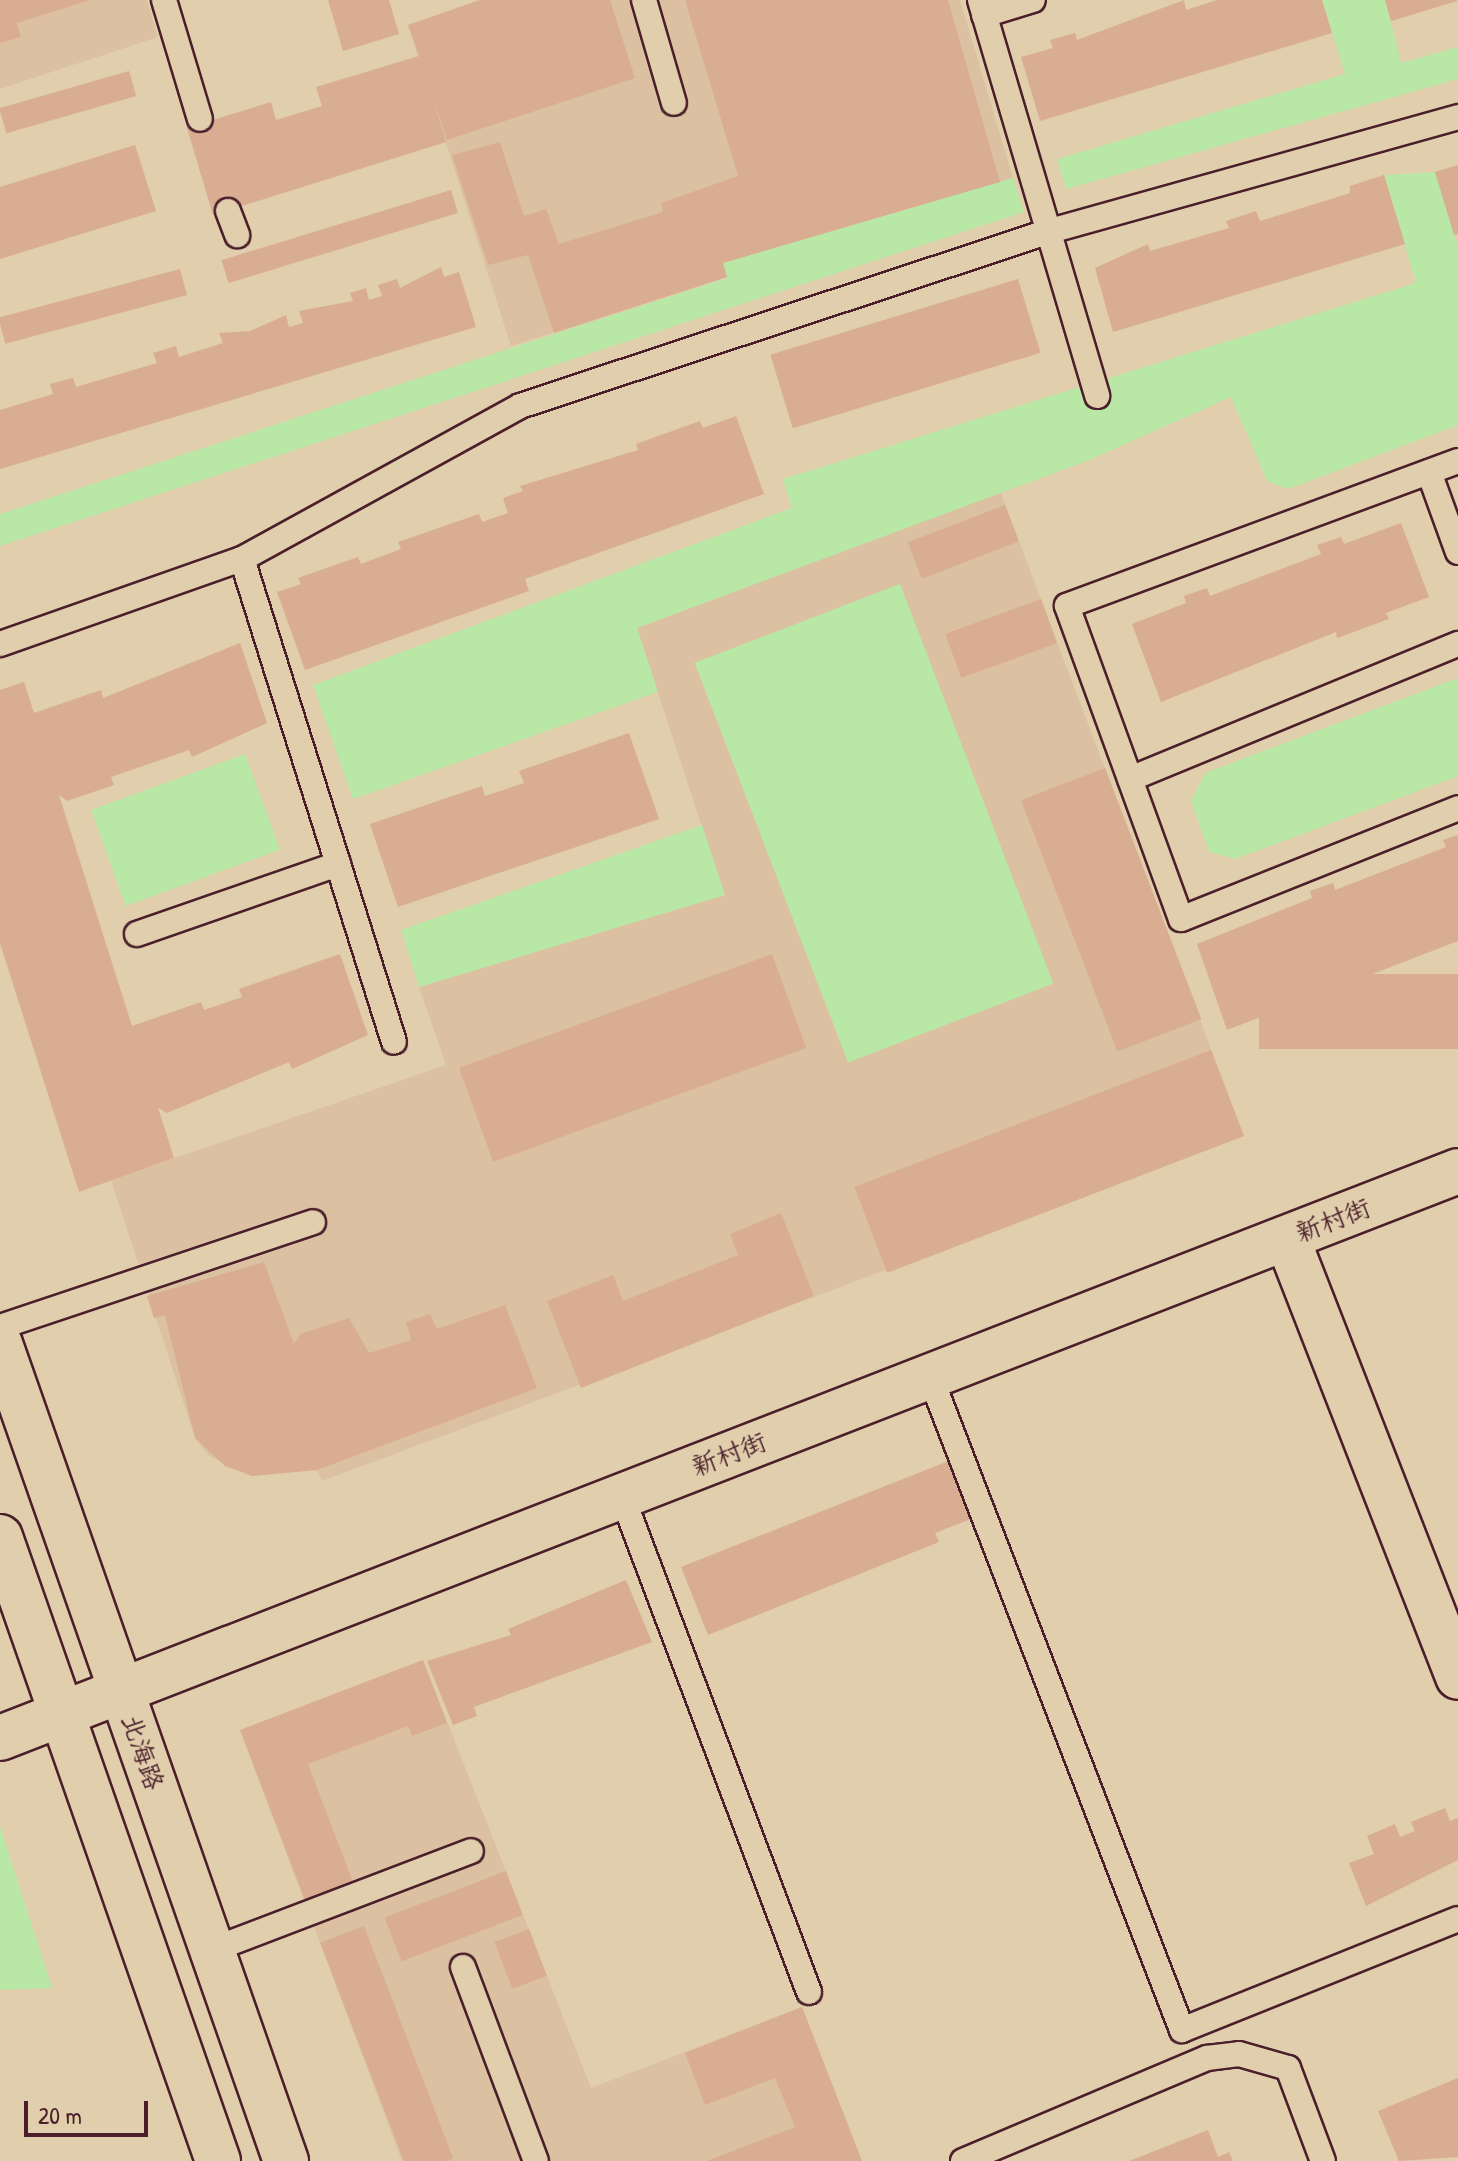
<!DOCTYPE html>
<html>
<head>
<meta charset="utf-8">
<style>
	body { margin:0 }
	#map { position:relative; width:1458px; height:2161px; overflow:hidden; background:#e0ceac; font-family:"Patrick Hand","LXGW WenKai TC",sans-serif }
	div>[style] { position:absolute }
	.built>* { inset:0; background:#dbc1a2 }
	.green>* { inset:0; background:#b9e7a5; transform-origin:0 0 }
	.building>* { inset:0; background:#d9ad91; transform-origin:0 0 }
	.roads { filter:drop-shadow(2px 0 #4a1f2b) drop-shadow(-2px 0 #4a1f2b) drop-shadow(0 2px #4a1f2b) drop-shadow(0 -2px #4a1f2b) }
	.service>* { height:24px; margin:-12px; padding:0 12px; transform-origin:12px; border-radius:12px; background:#e0ceac }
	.minor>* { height:44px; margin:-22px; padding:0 22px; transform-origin:22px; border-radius:22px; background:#e0ceac }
	.tertiary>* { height:44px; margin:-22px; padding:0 22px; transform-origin:22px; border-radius:22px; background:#e0ceac }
	.primary>* { height:44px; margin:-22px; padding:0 22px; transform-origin:22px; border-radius:22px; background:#e0ceac }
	span { translate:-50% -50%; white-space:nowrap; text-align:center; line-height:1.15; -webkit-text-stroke:7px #e0ceac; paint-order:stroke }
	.street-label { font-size:26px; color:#4a1f2b }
	.scale { position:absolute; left:24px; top:2101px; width:124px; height:36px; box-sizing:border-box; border:4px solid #4a1f2b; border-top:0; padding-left:10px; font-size:24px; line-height:28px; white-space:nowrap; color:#4a1f2b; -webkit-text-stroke:6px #e0ceac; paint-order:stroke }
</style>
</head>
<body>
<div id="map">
	<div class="built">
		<div style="clip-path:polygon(0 0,147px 0,158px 37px,0 89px)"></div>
		<div style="clip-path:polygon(480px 0,960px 0,1013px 178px,723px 263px,727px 277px,511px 346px,408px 25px)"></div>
		<div style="clip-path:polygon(1000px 491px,1244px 1136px,322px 1481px,317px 1470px,252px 1476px,209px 1456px,195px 1438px,111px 1180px,446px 1065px,419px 987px,724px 895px,637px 628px)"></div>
		<div style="clip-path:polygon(423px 1660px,591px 2088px,802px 2007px,862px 2161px,402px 2161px,240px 1730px)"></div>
	</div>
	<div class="green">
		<div style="clip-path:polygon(1322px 0,1385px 0,1401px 63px,1458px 47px,1458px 79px,1066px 189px,1057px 159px,1345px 74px)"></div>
		<div style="clip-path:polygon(1435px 172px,1458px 246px,1458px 425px,1288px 489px,1267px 481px,1231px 397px,1087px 461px,637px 628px,658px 692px,353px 799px,313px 685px,792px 508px,783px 479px,1416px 283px,1384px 175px)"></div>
		<div style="clip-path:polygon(1013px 178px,1024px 212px,0 546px,0 514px,727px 278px,723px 263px)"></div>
		<div style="left:900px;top:584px;width:428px;height:220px;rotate:69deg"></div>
		<div style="clip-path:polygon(1458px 678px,1458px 776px,1235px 859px,1209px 852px,1191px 801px,1205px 773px)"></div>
		<div style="left:245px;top:754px;width:102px;height:164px;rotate:70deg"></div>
		<div style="clip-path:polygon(702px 825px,725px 895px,419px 987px,401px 930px)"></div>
		<div style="clip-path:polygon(0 1826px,52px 1988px,0 1990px)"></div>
	</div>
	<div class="building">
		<div style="clip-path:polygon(0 0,87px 0,87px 1px,17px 23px,21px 37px,0 43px)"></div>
		<div style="clip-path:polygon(328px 0,389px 0,399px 34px,343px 51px)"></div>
		<div style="clip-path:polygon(480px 0,610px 0,635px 78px,447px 140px,431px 93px,446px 142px,213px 215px,187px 128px,271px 102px,276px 120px,322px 106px,316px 87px,419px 56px,408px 25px)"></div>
		<div style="clip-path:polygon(685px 0,948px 0,1000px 182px,723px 263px,727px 277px,554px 333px,528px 255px,488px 265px,452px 155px,500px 142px,524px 216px,546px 209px,559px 244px,663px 212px,661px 203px,738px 176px)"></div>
		<div style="clip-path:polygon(1184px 0,1186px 10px,1217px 0,1322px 0,1332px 33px,1040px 121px,1021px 57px,1053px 48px,1050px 40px,1075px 33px,1077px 40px)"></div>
		<div style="clip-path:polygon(1385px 0,1457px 0,1457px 1px,1391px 21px)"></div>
		<div style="left:129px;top:71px;width:26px;height:135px;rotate:74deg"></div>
		<div style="clip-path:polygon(135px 145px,156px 211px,0 259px,0 187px)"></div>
		<div style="clip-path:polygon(1458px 165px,1458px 234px,1454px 235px,1435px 172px)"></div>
		<div style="clip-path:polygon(1384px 175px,1405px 244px,1113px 332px,1095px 268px,1148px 244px,1150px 251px,1229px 228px,1226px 221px,1256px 211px,1260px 221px,1350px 193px,1350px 186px)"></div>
		<div style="left:451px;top:190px;width:24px;height:240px;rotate:73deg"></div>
		<div style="clip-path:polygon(441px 267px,444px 277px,459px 272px,476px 327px,0 469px,0 410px,53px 394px,50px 384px,73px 378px,76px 387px,157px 363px,153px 353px,176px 346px,179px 357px,223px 343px,219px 333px,250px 331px,286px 315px,289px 327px,303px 323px,299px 311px,353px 301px,350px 293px,366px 288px,369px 300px,382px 296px,378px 285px,397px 279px,400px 288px)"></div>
		<div style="left:180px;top:269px;width:27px;height:188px;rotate:75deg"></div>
		<div style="left:1018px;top:279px;width:77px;height:259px;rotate:73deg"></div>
		<div style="clip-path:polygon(736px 416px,764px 494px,525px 579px,529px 591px,305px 670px,277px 592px,301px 584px,298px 578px,358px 557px,361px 564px,401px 549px,398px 542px,479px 514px,482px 522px,508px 513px,503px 498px,523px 491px,520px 486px,638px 450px,636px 444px,700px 421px,703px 428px)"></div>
		<div style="left:1005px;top:505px;width:39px;height:104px;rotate:69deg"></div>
		<div style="clip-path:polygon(1401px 523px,1429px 597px,1386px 613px,1389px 619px,1337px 638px,1336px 632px,1161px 702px,1132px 624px,1186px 603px,1184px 596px,1207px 588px,1210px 596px,1321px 554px,1317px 545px,1341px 537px,1344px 544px)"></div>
		<div style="left:1041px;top:599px;width:47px;height:102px;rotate:70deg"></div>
		<div style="clip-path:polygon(240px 643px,267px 723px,192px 757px,189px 750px,111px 777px,114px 785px,67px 801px,59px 795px,132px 1026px,201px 1002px,204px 1010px,242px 997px,239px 989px,340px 954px,368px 1035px,292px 1069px,289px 1062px,167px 1113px,158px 1108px,174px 1158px,79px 1192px,0 943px,0 690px,24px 682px,34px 713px,101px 690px,103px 698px)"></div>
		<div style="clip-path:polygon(629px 733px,659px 819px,398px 907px,370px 824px,482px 786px,485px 796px,524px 783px,519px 771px)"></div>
		<div style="left:1105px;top:768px;width:269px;height:90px;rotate:69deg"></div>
		<div style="clip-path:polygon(1458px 835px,1458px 941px,1227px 1030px,1197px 944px,1312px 898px,1310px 891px,1333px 883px,1335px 890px,1446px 847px,1443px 840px)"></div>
		<div style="left:772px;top:954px;width:100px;height:333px;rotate:70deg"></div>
		<div style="left:1458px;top:974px;width:75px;height:199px;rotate:90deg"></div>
		<div style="left:1211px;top:1050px;width:92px;height:382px;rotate:69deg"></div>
		<div style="clip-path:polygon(781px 1213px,814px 1296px,581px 1388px,547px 1301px,613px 1275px,623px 1301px,738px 1255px,730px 1234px)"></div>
		<div style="clip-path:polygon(264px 1262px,294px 1344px,300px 1334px,349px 1318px,369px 1353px,411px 1340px,406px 1322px,430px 1314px,437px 1329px,505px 1305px,537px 1388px,317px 1470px,252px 1476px,225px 1466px,195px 1438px,165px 1315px,154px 1318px,147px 1296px)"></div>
		<div style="clip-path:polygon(951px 1460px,976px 1517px,935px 1533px,939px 1542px,708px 1635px,681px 1567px)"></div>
		<div style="clip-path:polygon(626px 1580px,652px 1642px,474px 1707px,477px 1716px,453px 1725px,427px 1661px,511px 1635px,508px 1629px)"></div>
		<div style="clip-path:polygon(423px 1660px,447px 1723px,412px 1736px,408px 1726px,308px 1764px,353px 1882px,305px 1900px,240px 1730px)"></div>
		<div style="clip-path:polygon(1445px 1808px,1450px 1821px,1458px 1818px,1458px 1860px,1366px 1906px,1349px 1863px,1374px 1854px,1367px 1836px,1395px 1824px,1400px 1837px,1415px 1831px,1411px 1822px)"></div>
		<div style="left:506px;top:1871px;width:47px;height:130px;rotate:69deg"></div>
		<div style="left:364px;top:1926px;width:249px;height:47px;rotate:69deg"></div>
		<div style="left:529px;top:1929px;width:50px;height:37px;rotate:69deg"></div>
		<div style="clip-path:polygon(802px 2007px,862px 2161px,707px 2161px,795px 2127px,775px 2078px,705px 2105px,685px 2053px)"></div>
		<div style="clip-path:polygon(1458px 2078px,1458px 2157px,1399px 2161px,1378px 2111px)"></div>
		<div style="clip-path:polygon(1208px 2130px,1218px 2157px,1229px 2152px,1233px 2161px,1129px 2161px)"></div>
	</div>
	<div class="roads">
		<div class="service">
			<div style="left:164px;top:0;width:124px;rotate:73.2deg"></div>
			<div style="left:644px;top:0;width:107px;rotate:73.8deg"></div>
			<div style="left:980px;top:0;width:413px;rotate:73.5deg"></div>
			<div style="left:984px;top:15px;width:51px;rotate:-17deg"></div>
			<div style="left:228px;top:211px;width:26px;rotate:69deg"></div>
			<div style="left:1458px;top:461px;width:417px;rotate:159.7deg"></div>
			<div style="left:1067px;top:606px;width:333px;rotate:70deg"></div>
			<div style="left:1181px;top:919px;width:298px;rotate:-21.8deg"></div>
			<div style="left:1429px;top:472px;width:85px;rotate:70.1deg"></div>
			<div style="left:242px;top:559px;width:506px;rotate:72.53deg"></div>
			<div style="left:0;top:644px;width:256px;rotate:-19.4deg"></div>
			<div style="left:242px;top:559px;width:317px;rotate:-28.8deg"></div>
			<div style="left:520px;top:406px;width:558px;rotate:-18.27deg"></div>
			<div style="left:1050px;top:231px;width:424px;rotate:-15.6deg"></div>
			<div style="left:1130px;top:779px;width:355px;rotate:-22.4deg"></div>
			<div style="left:137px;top:934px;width:213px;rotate:-19.2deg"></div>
			<div style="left:0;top:1327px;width:330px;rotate:-18.5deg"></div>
			<div style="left:930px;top:1376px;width:701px;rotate:68.93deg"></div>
			<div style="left:1182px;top:2030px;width:297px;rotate:-21.9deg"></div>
			<div style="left:622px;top:1496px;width:530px;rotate:69.34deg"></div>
			<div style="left:212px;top:1950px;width:277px;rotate:-20.9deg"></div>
			<div style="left:463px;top:1967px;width:207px;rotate:69.4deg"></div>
			<div style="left:963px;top:2161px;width:265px;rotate:-22.9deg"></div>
			<div style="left:1207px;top:2058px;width:32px;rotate:-7deg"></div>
			<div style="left:1239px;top:2054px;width:51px;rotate:15.9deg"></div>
			<div style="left:1288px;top:2068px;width:99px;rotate:69.4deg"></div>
		</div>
		<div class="minor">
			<div style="left:1287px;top:1238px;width:471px;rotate:68.7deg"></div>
		</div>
		<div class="tertiary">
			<div style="left:0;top:1738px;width:1564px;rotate:-21.25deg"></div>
		</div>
		<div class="primary">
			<div style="left:0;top:1344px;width:866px;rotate:70.71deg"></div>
			<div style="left:0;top:1537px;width:661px;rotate:70.74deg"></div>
		</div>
	</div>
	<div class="street-label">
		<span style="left:1333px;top:1220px;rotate:-21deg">新村街</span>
		<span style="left:729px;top:1454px;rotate:-21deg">新村街</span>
		<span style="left:143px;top:1752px;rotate:71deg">北海路</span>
	</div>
	<div class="scale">20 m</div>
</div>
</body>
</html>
